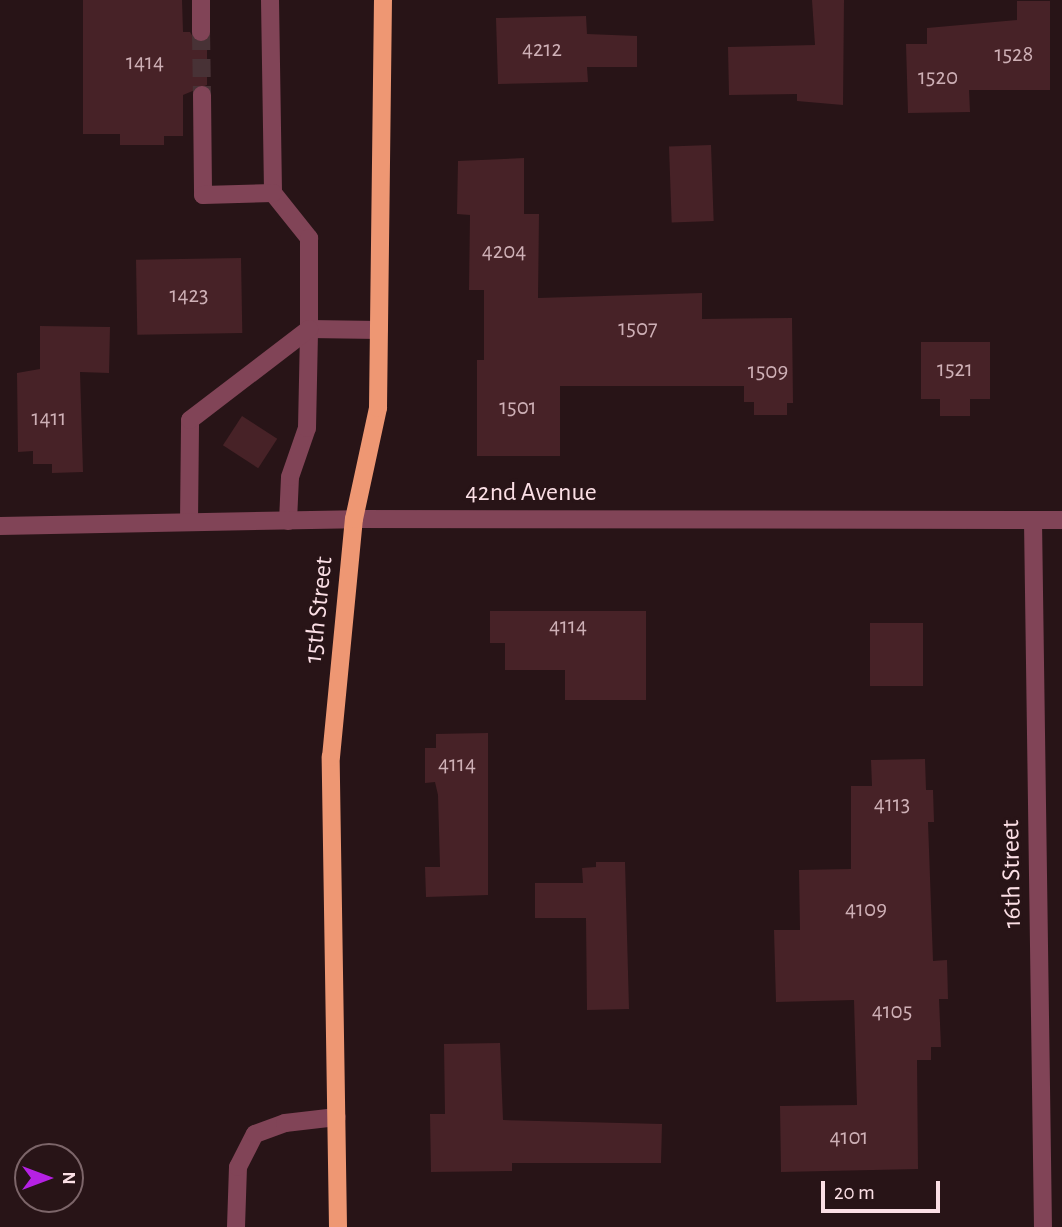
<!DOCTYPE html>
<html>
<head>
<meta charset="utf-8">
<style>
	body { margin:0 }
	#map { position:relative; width:1062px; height:1227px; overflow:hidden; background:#281417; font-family:"Alegreya Sans",sans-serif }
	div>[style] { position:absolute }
	.building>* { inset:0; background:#472227; transform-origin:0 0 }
	.minor-tunnel>* { height:18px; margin-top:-9px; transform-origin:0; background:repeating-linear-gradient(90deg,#483236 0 18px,transparent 0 27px) }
	.minor>* { height:18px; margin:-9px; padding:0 9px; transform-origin:9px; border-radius:9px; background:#814457 }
	.major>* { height:18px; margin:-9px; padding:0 9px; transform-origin:9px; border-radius:9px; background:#ee9773 }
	span { translate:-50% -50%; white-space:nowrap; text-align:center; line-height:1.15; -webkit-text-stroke:6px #281417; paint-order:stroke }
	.number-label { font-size:23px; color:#ceb0b6 }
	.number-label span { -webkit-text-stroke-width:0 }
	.street-label { font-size:26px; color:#fbdfe5 }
	.north { position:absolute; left:14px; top:1143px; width:70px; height:70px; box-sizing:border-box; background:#281417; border:2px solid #7c6569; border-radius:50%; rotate:90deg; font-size:19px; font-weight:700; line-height:28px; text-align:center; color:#fbdfe5 }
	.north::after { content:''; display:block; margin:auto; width:24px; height:32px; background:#b621e4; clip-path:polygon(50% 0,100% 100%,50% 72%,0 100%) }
	.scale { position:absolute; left:821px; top:1181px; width:119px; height:32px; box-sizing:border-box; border:4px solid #fbdfe5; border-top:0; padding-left:9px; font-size:21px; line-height:24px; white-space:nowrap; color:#fbdfe5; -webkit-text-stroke:5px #281417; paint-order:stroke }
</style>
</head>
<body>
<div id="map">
	<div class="building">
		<div style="clip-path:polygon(83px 0,182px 0,183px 32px,190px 32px,196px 42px,207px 42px,207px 85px,183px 95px,183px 136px,164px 136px,164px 145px,120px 145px,120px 134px,83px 134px)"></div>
		<div style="clip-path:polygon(812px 0,844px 0,843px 105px,797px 101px,797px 94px,729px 95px,728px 47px,815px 45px)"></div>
		<div style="clip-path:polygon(1017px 1px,1050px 1px,1050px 90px,969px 90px,970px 112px,908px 113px,906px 44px,927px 44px,927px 28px,1017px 20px)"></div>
		<div style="clip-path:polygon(586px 16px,587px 34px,637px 36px,637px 67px,587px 67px,588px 82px,498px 84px,496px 18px)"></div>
		<div style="left:711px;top:145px;width:76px;height:42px;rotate:88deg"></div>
		<div style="clip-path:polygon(524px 158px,524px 214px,539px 214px,538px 298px,702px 293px,702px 319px,792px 318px,793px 403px,787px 403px,787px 415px,754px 415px,754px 402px,744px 402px,744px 386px,560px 386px,560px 456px,477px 456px,477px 360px,484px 360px,484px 290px,469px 290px,470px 215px,457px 214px,458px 161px)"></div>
		<div style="left:241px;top:258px;width:75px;height:105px;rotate:89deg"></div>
		<div style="clip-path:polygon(40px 326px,110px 327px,109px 373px,80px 372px,83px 472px,52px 473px,52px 464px,33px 464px,33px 451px,18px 452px,17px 373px,40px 369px)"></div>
		<div style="clip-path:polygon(921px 342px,990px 342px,990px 399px,970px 399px,970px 416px,940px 416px,940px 399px,921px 399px)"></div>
		<div style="left:242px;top:416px;width:42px;height:35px;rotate:33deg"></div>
		<div style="clip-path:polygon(490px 611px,646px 611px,646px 700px,565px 700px,565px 670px,505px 670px,505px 643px,490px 643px)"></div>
		<div style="left:870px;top:623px;width:53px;height:63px"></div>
		<div style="clip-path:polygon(488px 733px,488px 895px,426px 897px,425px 867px,440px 867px,438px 795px,435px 782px,425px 783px,425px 748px,436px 748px,436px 734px)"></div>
		<div style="clip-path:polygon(925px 759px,926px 790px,933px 790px,934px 822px,928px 822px,933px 961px,947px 960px,948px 999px,939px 999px,941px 1047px,931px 1047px,931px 1060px,917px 1060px,918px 1169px,781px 1172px,780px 1106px,857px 1105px,854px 1000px,776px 1002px,774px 930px,800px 930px,799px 870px,851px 869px,851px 786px,872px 786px,871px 760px)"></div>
		<div style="clip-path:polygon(596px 862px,625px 862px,629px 1009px,587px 1010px,586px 918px,535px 918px,535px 883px,583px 883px,582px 868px,596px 867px)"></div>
		<div style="clip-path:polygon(500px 1043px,503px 1120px,662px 1124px,661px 1163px,512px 1163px,512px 1171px,431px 1172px,430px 1114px,445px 1114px,444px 1044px)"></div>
	</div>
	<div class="minor-tunnel">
		<div style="left:201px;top:32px;width:63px;rotate:89.1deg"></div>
	</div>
	<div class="minor">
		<div style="left:201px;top:0;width:32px;rotate:90deg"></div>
		<div style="left:270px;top:0;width:193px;rotate:89.1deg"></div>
		<div style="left:273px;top:193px;width:58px;rotate:51.3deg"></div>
		<div style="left:309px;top:238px;width:91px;rotate:90deg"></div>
		<div style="left:309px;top:329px;width:70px;rotate:0.8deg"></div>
		<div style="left:202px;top:95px;width:100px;rotate:89.4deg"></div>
		<div style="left:203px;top:195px;width:70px;rotate:-1.6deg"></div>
		<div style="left:288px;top:521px;width:44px;rotate:-87.4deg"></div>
		<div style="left:290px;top:477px;width:52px;rotate:-70.9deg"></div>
		<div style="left:307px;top:428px;width:99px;rotate:-88.8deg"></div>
		<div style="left:1033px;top:521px;width:706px;rotate:89.19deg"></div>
		<div style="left:189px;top:522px;width:102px;rotate:-89.4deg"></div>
		<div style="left:190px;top:420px;width:150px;rotate:-37.4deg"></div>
		<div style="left:0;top:526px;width:354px;rotate:-1.1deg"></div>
		<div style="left:354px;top:519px;width:708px;rotate:0.08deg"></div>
		<div style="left:236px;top:1227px;width:60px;rotate:-88.1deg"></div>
		<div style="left:238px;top:1167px;width:37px;rotate:-63deg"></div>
		<div style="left:255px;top:1134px;width:32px;rotate:-20deg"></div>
		<div style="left:285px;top:1123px;width:52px;rotate:-6.6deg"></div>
	</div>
	<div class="major">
		<div style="left:338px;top:1227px;width:470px;rotate:-90.9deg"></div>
		<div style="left:331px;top:757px;width:239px;rotate:-84.5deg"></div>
		<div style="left:354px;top:519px;width:114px;rotate:-77.8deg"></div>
		<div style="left:378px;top:408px;width:408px;rotate:-89.3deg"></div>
	</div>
	<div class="number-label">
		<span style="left:542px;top:50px">4212</span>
		<span style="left:1014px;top:55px">1528</span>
		<span style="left:145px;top:63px">1414</span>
		<span style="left:938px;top:78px">1520</span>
		<span style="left:504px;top:252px">4204</span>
		<span style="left:189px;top:296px">1423</span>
		<span style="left:638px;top:329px">1507</span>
		<span style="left:955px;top:370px">1521</span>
		<span style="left:768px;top:372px">1509</span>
		<span style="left:518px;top:408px">1501</span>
		<span style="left:49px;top:419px">1411</span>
		<span style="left:568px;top:627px">4114</span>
		<span style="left:457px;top:765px">4114</span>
		<span style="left:892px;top:805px">4113</span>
		<span style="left:866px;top:910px">4109</span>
		<span style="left:892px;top:1012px">4105</span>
		<span style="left:849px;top:1138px">4101</span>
	</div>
	<div class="street-label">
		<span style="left:531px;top:493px">42nd Avenue</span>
		<span style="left:319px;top:610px;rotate:-84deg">15th Street</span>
		<span style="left:1012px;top:874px;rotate:-91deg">16th Street</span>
	</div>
	<div class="north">N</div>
	<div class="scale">20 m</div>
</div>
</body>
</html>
